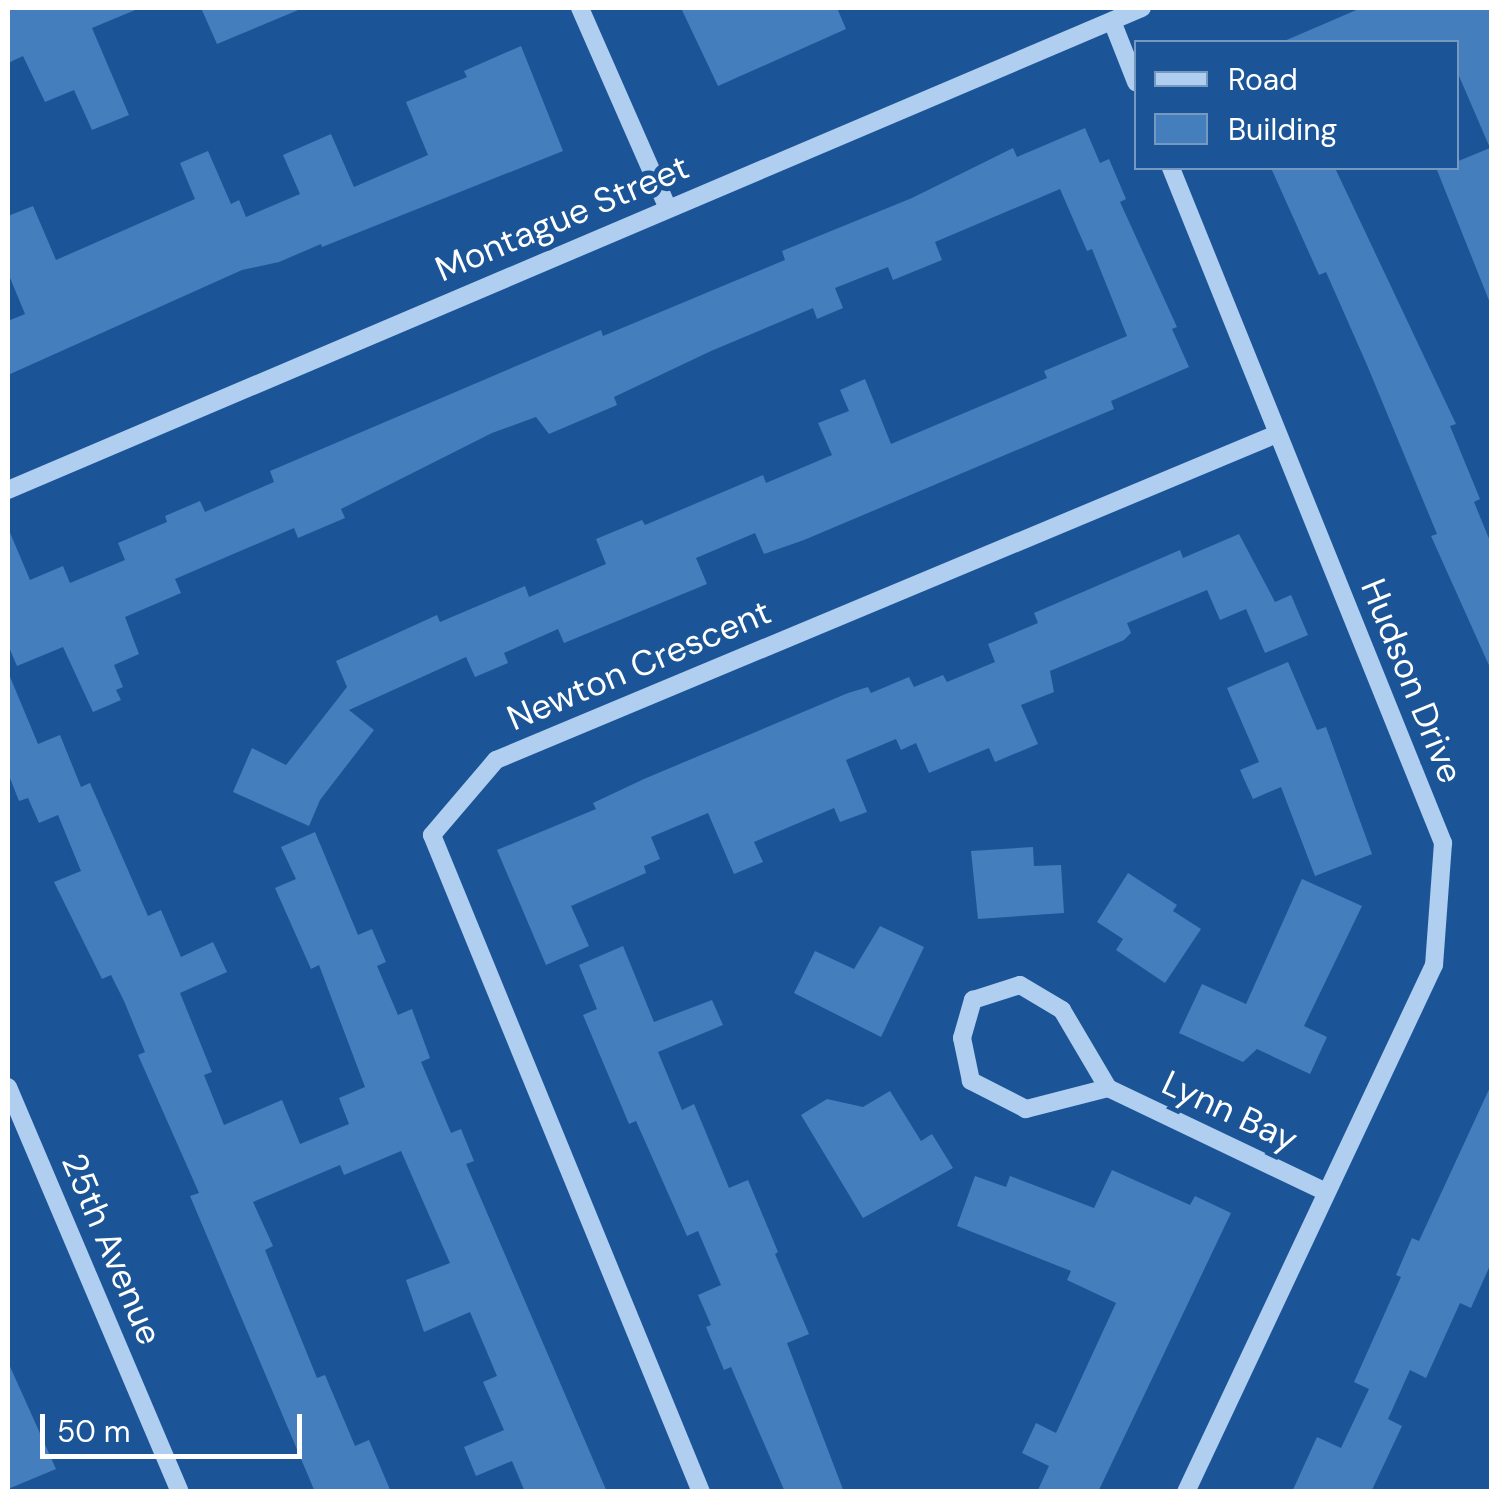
<!DOCTYPE html>
<html>
<head>
<meta charset="utf-8">
<style>
	body { margin:0 }
	#map { position:relative; width:1499px; height:1499px; overflow:hidden; background:#1b5597; font-family:"DM Sans",sans-serif }
	div>[style] { position:absolute }
	.building>* { inset:0; background:#447ebd }
	.minor>* { height:18px; margin:-9px; padding:0 9px; transform-origin:9px; border-radius:9px; background:#afcef0 }
	span { translate:-50% -50%; white-space:nowrap; text-align:center; line-height:1.15; -webkit-text-stroke:10px #1b5597; paint-order:stroke }
	.street-label { font-size:35px; color:#fff }
	.frame { position:absolute; inset:0; border:10px solid #fff; pointer-events:none }
	.legend { position:absolute; left:1134px; top:40px; width:325px; height:130px; box-sizing:border-box; background:#1b5597; border:2px solid #7699c1; margin:0; padding:12px 18px; list-style:none; font-size:30px; color:#fff }
	.legend li { display:flex; align-items:center; gap:20px; height:50px }
	.legend b { width:50px; border:2px solid #7699c1 }
	.scale { position:absolute; left:40px; top:1414px; width:262px; height:45px; box-sizing:border-box; border:5px solid #fff; border-top:0; padding-left:12px; font-size:30px; line-height:35px; white-space:nowrap; color:#fff; -webkit-text-stroke:8px #1b5597; paint-order:stroke }
</style>
</head>
<body>
<div id="map">
	<div class="building">
		<div style="clip-path:polygon(8px 8px,140px 8px,92px 28px,129px 115px,92px 130px,74px 90px,45px 102px,23px 56px,8px 63px)"></div>
		<div style="clip-path:polygon(201px 8px,303px 8px,217px 44px)"></div>
		<div style="clip-path:polygon(681px 8px,837px 8px,846px 29px,718px 86px)"></div>
		<div style="clip-path:polygon(1361px 8px,1492px 8px,1492px 308px,1437px 170px,1456px 168px,1456px 162px,1490px 148px,1456px 69px,1456px 42px,1282px 42px)"></div>
		<div style="clip-path:polygon(521px 46px,563px 151px,322px 247px,321px 244px,279px 262px,242px 270px,8px 375px,8px 321px,25px 314px,8px 273px,8px 216px,33px 206px,56px 260px,195px 199px,180px 163px,208px 151px,231px 204px,239px 200px,246px 217px,300px 194px,283px 155px,331px 134px,354px 187px,428px 155px,406px 102px,467px 77px,464px 71px)"></div>
		<div style="clip-path:polygon(1085px 128px,1100px 163px,1109px 159px,1126px 199px,1120px 202px,1177px 327px,1172px 329px,1189px 367px,1111px 401px,1114px 409px,804px 540px,764px 554px,755px 533px,696px 558px,707px 584px,564px 643px,558px 629px,504px 653px,508px 663px,475px 677px,466px 657px,349px 710px,374px 730px,320px 800px,309px 826px,233px 792px,252px 748px,286px 765px,347px 687px,336px 661px,437px 615px,440px 622px,525px 586px,529px 597px,606px 564px,596px 539px,642px 520px,645px 525px,763px 475px,766px 483px,832px 455px,818px 423px,849px 411px,840px 390px,865px 379px,891px 444px,1047px 378px,1044px 371px,1127px 336px,1092px 249px,1087px 251px,1060px 189px,935px 242px,942px 260px,893px 280px,888px 267px,835px 288px,843px 308px,817px 319px,813px 308px,711px 351px,614px 397px,617px 405px,549px 434px,536px 417px,492px 433px,341px 509px,345px 518px,298px 538px,294px 528px,175px 579px,181px 593px,125px 617px,139px 654px,114px 665px,123px 687px,116px 690px,121px 700px,93px 712px,63px 647px,17px 666px,8px 645px,8px 528px,30px 580px,63px 566px,70px 583px,125px 560px,118px 543px,167px 522px,165px 516px,200px 501px,205px 512px,274px 482px,270px 471px,601px 330px,603px 336px,785px 260px,782px 251px,912px 198px,1013px 148px,1017px 157px)"></div>
		<div style="clip-path:polygon(1271px 168px,1335px 168px,1456px 424px,1450px 426px,1480px 499px,1474px 502px,1492px 546px,1492px 672px,1431px 536px,1437px 534px,1367px 365px,1326px 272px,1319px 275px)"></div>
		<div style="clip-path:polygon(1239px 534px,1275px 602px,1291px 595px,1308px 635px,1265px 653px,1246px 609px,1220px 620px,1207px 590px,1127px 623px,1131px 633px,1124px 640px,1050px 671px,1054px 692px,1021px 705px,1038px 744px,995px 762px,989px 748px,929px 773px,916px 743px,901px 750px,896px 739px,846px 760px,867px 812px,840px 822px,834px 808px,754px 842px,763px 862px,734px 874px,708px 813px,651px 837px,660px 859px,644px 866px,646px 873px,571px 906px,589px 946px,546px 965px,497px 850px,596px 809px,593px 803px,644px 779px,848px 693px,868px 687px,871px 693px,909px 677px,914px 687px,943px 675px,947px 682px,995px 662px,988px 644px,1038px 623px,1034px 613px,1180px 550px,1183px 558px)"></div>
		<div style="clip-path:polygon(1288px 662px,1317px 730px,1326px 727px,1372px 854px,1315px 876px,1281px 787px,1253px 799px,1240px 770px,1259px 762px,1227px 688px)"></div>
		<div style="clip-path:polygon(8px 672px,38px 744px,60px 735px,81px 787px,90px 783px,148px 916px,161px 910px,181px 957px,213px 942px,227px 972px,180px 993px,212px 1072px,204px 1075px,224px 1125px,282px 1100px,300px 1144px,349px 1124px,339px 1098px,365px 1087px,319px 965px,311px 969px,275px 888px,296px 879px,281px 847px,315px 832px,358px 935px,372px 929px,386px 962px,377px 966px,398px 1015px,412px 1009px,430px 1058px,421px 1062px,451px 1133px,461px 1129px,474px 1161px,466px 1164px,607px 1492px,525px 1492px,512px 1461px,476px 1476px,464px 1447px,504px 1430px,483px 1382px,497px 1376px,470px 1312px,424px 1332px,406px 1280px,450px 1263px,401px 1151px,344px 1175px,340px 1165px,253px 1202px,273px 1246px,265px 1250px,317px 1378px,325px 1375px,355px 1446px,369px 1440px,391px 1492px,315px 1492px,190px 1196px,199px 1193px,138px 1055px,145px 1052px,124px 1001px,111px 975px,102px 979px,54px 882px,81px 871px,58px 815px,39px 823px,28px 798px,19px 801px,8px 773px)"></div>
		<div style="clip-path:polygon(1033px 847px,1034px 866px,1061px 865px,1064px 913px,978px 919px,971px 851px)"></div>
		<div style="clip-path:polygon(1128px 873px,1177px 905px,1173px 911px,1201px 929px,1165px 983px,1116px 950px,1123px 939px,1097px 922px)"></div>
		<div style="clip-path:polygon(1302px 879px,1362px 906px,1304px 1026px,1327px 1037px,1310px 1074px,1257px 1049px,1243px 1062px,1179px 1033px,1202px 984px,1246px 1004px)"></div>
		<div style="clip-path:polygon(880px 926px,924px 947px,881px 1037px,794px 993px,815px 951px,854px 969px)"></div>
		<div style="clip-path:polygon(623px 946px,654px 1022px,712px 1000px,723px 1025px,658px 1052px,682px 1110px,694px 1104px,729px 1188px,748px 1180px,778px 1252px,775px 1254px,809px 1334px,787px 1343px,844px 1492px,785px 1492px,731px 1367px,724px 1370px,706px 1327px,711px 1325px,698px 1295px,721px 1285px,698px 1231px,687px 1236px,636px 1121px,629px 1124px,583px 1015px,597px 1009px,579px 965px)"></div>
		<div style="clip-path:polygon(1492px 1083px,1492px 1261px,1471px 1308px,1460px 1303px,1426px 1378px,1410px 1370px,1388px 1419px,1402px 1426px,1371px 1492px,1292px 1492px,1317px 1437px,1341px 1448px,1369px 1389px,1354px 1382px,1401px 1277px,1396px 1275px,1412px 1238px,1419px 1241px)"></div>
		<div style="clip-path:polygon(890px 1091px,921px 1141px,932px 1134px,953px 1168px,863px 1218px,801px 1115px,827px 1099px,863px 1107px)"></div>
		<div style="clip-path:polygon(1112px 1170px,1190px 1205px,1195px 1196px,1231px 1213px,1098px 1492px,1037px 1492px,1049px 1466px,1022px 1453px,1036px 1423px,1056px 1433px,1116px 1303px,1067px 1280px,1071px 1271px,957px 1226px,975px 1176px,1006px 1187px,1010px 1176px,1094px 1208px)"></div>
		<div style="clip-path:polygon(8px 1362px,56px 1469px,8px 1489px)"></div>
	</div>
	<div class="minor">
		<div style="left:580px;top:8px;width:219px;rotate:66.3deg"></div>
		<div style="left:1112px;top:21px;width:66px;rotate:68.5deg"></div>
		<div style="left:1171px;top:168px;width:728px;rotate:68.05deg"></div>
		<div style="left:1443px;top:843px;width:122px;rotate:94.2deg"></div>
		<div style="left:1434px;top:965px;width:582px;rotate:115.2deg"></div>
		<div style="left:8px;top:490px;width:1232px;rotate:-23.03deg"></div>
		<div style="left:8px;top:1087px;width:440px;rotate:67deg"></div>
		<div style="left:1108px;top:1088px;width:85px;rotate:165.6deg"></div>
		<div style="left:1026px;top:1109px;width:62px;rotate:-153deg"></div>
		<div style="left:971px;top:1081px;width:44px;rotate:-101.8deg"></div>
		<div style="left:962px;top:1038px;width:40px;rotate:-74deg"></div>
		<div style="left:973px;top:1000px;width:49px;rotate:-17.7deg"></div>
		<div style="left:1020px;top:985px;width:49px;rotate:30.8deg"></div>
		<div style="left:1062px;top:1010px;width:91px;rotate:59.5deg"></div>
		<div style="left:1108px;top:1088px;width:239px;rotate:25.5deg"></div>
		<div style="left:701px;top:1492px;width:710px;rotate:-112.27deg"></div>
		<div style="left:432px;top:835px;width:99px;rotate:-49.5deg"></div>
		<div style="left:496px;top:760px;width:846px;rotate:-22.66deg"></div>
	</div>
	<div class="street-label">
		<span style="left:562px;top:218px;rotate:-23deg">Montague Street</span>
		<span style="left:639px;top:665px;rotate:-23deg">Newton Crescent</span>
		<span style="left:1412px;top:681px;rotate:68deg">Hudson Drive</span>
		<span style="left:1230px;top:1111px;rotate:25deg">Lynn Bay</span>
		<span style="left:112px;top:1249px;rotate:67deg">25th Avenue</span>
	</div>
	<div class="frame"></div>
	<ul class="legend">
	<li><b style="height:12px;background:#afcef0"></b>Road</li>
	<li><b style="height:28px;background:#447ebd"></b>Building</li>
	</ul>
	<div class="scale">50 m</div>
</div>
</body>
</html>
